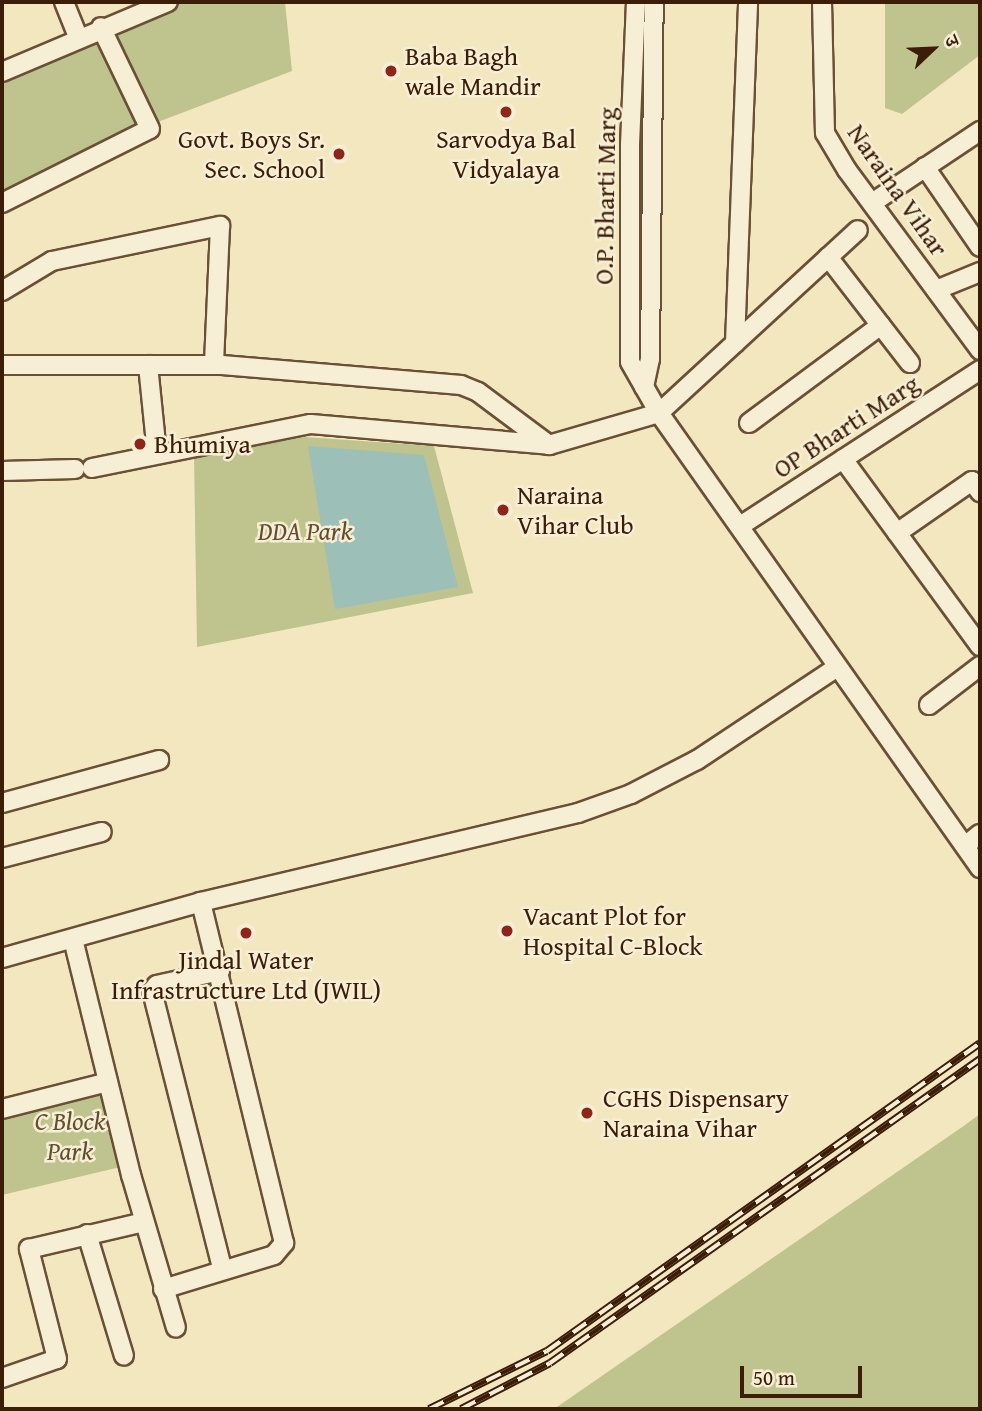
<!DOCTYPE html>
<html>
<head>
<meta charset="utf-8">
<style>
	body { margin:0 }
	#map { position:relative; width:982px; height:1411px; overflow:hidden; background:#f3e7bf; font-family:"Gentium Book Plus","Noto Serif Devanagari",serif }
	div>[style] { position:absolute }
	.green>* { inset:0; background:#bfc48f }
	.water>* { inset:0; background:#9cbfb7 }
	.roads { filter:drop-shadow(2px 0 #6a5035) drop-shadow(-2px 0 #6a5035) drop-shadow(0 2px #6a5035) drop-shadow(0 -2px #6a5035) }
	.minor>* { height:18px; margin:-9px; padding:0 9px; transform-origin:9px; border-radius:9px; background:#f7efd5 }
	.rail>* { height:8px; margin-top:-4px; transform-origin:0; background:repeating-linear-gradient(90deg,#f7efd5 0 16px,#3c1d07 0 32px); box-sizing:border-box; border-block:2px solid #3c1d07 }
	.dots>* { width:19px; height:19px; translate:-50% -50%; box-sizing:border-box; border:4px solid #f7efd5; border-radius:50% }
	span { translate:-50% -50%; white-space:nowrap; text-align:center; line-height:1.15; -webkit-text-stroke:5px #f7efd5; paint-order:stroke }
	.poi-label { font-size:26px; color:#3c1d07 }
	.left { translate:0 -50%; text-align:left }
	.right { translate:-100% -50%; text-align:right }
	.street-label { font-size:26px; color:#3c1d07 }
	.park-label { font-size:26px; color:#634f30; font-style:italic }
	.frame { position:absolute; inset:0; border:4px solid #3c1d07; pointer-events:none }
	.north { position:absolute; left:898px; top:14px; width:70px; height:70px; -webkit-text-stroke:5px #f7efd5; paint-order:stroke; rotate:67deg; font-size:19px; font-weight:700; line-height:28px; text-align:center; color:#3c1d07 }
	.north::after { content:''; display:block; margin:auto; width:24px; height:32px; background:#3c1d07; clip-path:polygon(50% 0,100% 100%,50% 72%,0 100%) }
	.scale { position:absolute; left:740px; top:1366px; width:122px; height:32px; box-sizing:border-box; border:4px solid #3c1d07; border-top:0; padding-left:9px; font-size:21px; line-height:24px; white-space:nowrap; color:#3c1d07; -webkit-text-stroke:5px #f7efd5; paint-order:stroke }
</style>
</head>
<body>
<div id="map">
	<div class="green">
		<div style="clip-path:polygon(178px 2px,285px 2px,292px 71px,142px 128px,2px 202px,2px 82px,83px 41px)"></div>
		<div style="clip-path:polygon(885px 2px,980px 2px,980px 55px,902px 114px,885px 108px)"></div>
		<div style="clip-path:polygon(305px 437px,434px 446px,473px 593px,197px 647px,194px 456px)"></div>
		<div style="clip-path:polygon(108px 1082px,129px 1165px,2px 1195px,2px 1109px)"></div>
		<div style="clip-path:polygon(980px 1114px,980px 1409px,554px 1409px,965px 1125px)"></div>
	</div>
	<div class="water">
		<div style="clip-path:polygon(308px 446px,424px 455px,458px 587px,335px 609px)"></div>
	</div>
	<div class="roads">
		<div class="minor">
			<div style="left:64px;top:2px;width:37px;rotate:68deg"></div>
			<div style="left:636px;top:2px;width:143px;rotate:92.4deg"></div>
			<div style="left:630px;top:145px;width:217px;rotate:90deg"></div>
			<div style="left:630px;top:362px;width:59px;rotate:60.4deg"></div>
			<div style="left:659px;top:413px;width:557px;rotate:54.8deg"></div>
			<div style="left:822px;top:2px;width:131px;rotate:88.7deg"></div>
			<div style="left:825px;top:133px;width:43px;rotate:59.3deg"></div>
			<div style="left:847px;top:170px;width:224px;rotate:53.5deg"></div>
			<div style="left:2px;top:72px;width:180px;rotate:-22.9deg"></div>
			<div style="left:925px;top:167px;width:97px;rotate:55.5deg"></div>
			<div style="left:2px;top:203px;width:165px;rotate:-26.6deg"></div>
			<div style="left:150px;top:129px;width:113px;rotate:-115.7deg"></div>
			<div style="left:872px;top:203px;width:130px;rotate:-33.7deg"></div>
			<div style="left:828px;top:257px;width:134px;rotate:52.3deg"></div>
			<div style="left:936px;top:290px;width:48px;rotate:-22.2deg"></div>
			<div style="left:2px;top:291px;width:58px;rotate:-31deg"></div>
			<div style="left:52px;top:261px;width:172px;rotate:-11.8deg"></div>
			<div style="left:220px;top:226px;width:139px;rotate:92.5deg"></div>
			<div style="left:735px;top:343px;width:341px;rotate:-87.8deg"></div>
			<div style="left:2px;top:365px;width:220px"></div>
			<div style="left:222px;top:365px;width:240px;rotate:4.8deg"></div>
			<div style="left:461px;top:385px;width:18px;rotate:22deg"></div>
			<div style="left:478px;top:392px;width:89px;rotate:36.7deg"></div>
			<div style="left:549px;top:445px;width:115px;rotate:-16.2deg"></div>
			<div style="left:659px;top:413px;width:270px;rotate:-42.6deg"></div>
			<div style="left:148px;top:365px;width:88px;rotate:84.2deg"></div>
			<div style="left:644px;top:387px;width:29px;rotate:-78deg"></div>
			<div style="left:650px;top:359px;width:357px;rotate:-89.4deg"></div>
			<div style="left:749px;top:423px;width:164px;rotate:-36.6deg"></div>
			<div style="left:843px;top:459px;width:232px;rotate:53.8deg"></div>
			<div style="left:92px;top:468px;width:223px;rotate:-11.4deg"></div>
			<div style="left:311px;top:424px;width:239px;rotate:5deg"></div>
			<div style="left:2px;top:471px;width:73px;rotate:-1.6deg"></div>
			<div style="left:740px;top:526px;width:286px;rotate:-33deg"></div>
			<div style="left:897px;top:533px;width:91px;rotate:-34.7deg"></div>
			<div style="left:972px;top:481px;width:14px;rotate:54deg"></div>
			<div style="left:929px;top:705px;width:64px;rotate:-37.4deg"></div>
			<div style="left:2px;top:803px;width:163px;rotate:-15.3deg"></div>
			<div style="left:965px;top:846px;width:19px;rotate:-39deg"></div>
			<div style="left:2px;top:858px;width:103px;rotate:-14.6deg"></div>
			<div style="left:73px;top:939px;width:243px;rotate:76.2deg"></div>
			<div style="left:131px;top:1175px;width:159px;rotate:73.6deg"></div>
			<div style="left:2px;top:958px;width:207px;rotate:-15.7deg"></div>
			<div style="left:201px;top:902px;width:387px;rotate:-13.3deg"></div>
			<div style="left:578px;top:813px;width:56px;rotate:-19.7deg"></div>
			<div style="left:631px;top:794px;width:74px;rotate:-27.3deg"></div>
			<div style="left:697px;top:760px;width:167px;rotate:-33.5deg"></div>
			<div style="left:220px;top:971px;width:65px;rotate:167.5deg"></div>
			<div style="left:157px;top:985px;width:8px;rotate:130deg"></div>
			<div style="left:152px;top:991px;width:286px;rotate:75.8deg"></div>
			<div style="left:2px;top:1109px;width:109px;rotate:-14.3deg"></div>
			<div style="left:87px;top:1234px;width:127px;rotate:73.1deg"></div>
			<div style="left:163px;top:1289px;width:116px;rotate:-17deg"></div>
			<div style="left:274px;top:1255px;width:16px;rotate:-50deg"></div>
			<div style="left:284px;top:1243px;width:351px;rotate:-103.7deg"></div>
			<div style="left:2px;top:1378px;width:58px;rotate:-19.1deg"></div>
			<div style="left:57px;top:1359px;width:114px;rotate:-104.3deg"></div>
			<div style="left:29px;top:1249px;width:118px;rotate:-13.2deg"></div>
		</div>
	</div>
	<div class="rail">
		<div style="left:429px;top:1409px;width:131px;rotate:-26.2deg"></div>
		<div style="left:547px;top:1351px;width:531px;rotate:-35.42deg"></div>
		<div style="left:461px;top:1409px;width:100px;rotate:-27.3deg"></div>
		<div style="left:550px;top:1363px;width:527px;rotate:-35.26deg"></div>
	</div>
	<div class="dots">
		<div style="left:391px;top:71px;background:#8f2418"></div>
		<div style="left:506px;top:112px;background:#8f2418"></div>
		<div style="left:339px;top:154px;background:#8f2418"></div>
		<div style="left:140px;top:444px;background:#8f2418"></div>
		<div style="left:503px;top:510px;background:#8f2418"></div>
		<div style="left:507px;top:931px;background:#8f2418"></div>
		<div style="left:246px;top:933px;background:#8f2418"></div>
		<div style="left:587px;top:1113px;background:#8f2418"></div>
	</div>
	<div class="poi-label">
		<span class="left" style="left:405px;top:71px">Baba Bagh<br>wale Mandir</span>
		<span class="right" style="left:325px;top:154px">Govt. Boys Sr.<br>Sec. School</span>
		<span style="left:506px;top:154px">Sarvodya Bal<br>Vidyalaya</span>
		<span class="left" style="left:154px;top:444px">Bhumiya</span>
		<span class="left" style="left:517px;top:510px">Naraina<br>Vihar Club</span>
		<span class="left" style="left:523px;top:931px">Vacant Plot for<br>Hospital C-Block</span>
		<span style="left:246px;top:975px">Jindal Water<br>Infrastructure Ltd (JWIL)</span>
		<span class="left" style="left:603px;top:1113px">CGHS Dispensary<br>Naraina Vihar</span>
	</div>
	<div class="street-label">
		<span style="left:898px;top:190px;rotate:55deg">Naraina Vihar</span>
		<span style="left:605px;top:196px;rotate:-89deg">O.P. Bharti Marg</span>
		<span style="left:846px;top:426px;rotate:-33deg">OP Bharti Marg</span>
	</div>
	<div class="park-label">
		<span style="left:305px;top:531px">DDA Park</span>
		<span style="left:70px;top:1136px">C Block<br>Park</span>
	</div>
	<div class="frame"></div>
	<div class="north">उ</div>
	<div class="scale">50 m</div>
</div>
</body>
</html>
